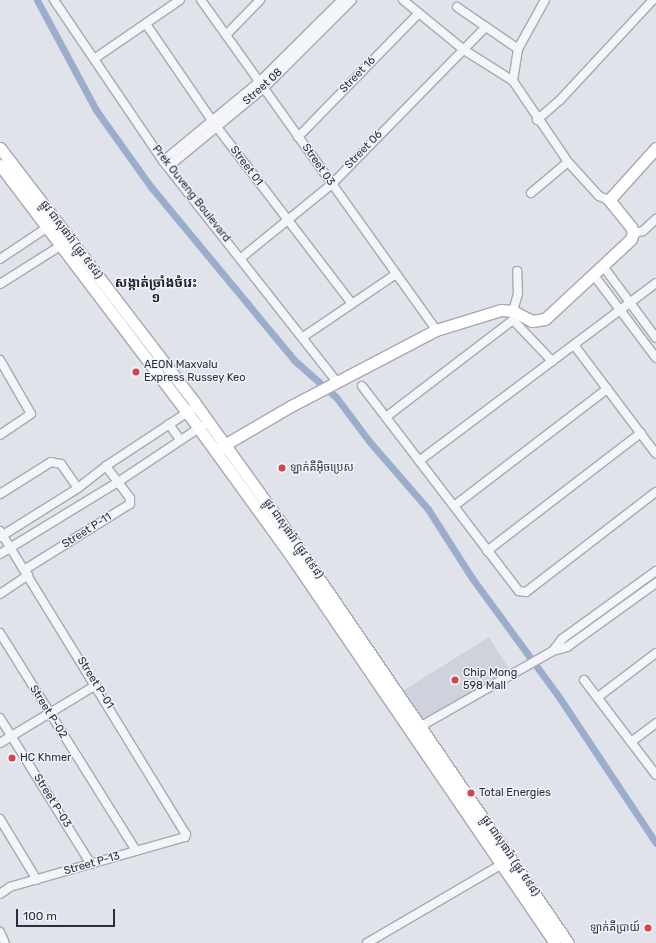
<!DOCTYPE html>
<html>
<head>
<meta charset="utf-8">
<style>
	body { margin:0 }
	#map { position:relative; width:656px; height:943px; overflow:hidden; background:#e1e3ea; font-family:Rubik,"Noto Sans Khmer",sans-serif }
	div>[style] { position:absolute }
	.built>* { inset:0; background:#cfd2dc; transform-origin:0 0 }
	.canal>* { height:7px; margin:-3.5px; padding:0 3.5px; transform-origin:3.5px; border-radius:3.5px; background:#9badcb }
	.roads { filter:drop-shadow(1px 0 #a6a9b4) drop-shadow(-1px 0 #a6a9b4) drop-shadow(0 1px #a6a9b4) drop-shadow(0 -1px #a6a9b4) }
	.street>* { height:8px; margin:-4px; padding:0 4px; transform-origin:4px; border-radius:4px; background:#f4f5f8 }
	.secondary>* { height:11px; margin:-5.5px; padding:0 5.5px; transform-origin:5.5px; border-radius:5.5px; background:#fff }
	.dots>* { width:11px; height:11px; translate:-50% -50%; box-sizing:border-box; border:2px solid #f0f3f7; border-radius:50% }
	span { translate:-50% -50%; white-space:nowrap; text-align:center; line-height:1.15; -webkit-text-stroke:3px #f0f3f7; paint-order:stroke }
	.street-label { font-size:11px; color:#292f42 }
	.poi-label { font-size:11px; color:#292f42 }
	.left { translate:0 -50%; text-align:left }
	.right { translate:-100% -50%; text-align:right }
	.quarter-label { font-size:13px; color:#1b2133; font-weight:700 }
	.scale { position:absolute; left:16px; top:909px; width:99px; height:18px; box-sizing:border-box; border:2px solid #292f42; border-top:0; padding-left:5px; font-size:12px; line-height:14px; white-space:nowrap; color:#292f42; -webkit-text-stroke:3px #f0f3f7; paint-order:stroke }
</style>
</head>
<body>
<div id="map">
	<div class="built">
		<div style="left:489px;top:637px;width:44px;height:103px;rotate:58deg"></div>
	</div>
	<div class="canal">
		<div style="left:37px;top:0;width:125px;rotate:61.8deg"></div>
		<div style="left:96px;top:110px;width:95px;rotate:54.5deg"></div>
		<div style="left:151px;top:187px;width:224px;rotate:50.4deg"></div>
		<div style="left:294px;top:360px;width:56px;rotate:41.4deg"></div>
		<div style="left:336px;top:397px;width:55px;rotate:53.1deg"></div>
		<div style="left:369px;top:441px;width:90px;rotate:49.1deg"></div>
		<div style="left:428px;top:509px;width:82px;rotate:57.5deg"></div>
		<div style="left:472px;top:578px;width:144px;rotate:53.8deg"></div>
		<div style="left:557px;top:694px;width:179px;rotate:56.4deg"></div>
	</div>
	<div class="roads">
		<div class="street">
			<div style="left:54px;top:0;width:194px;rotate:55.9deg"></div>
			<div style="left:163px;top:161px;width:281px;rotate:51.8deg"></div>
			<div style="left:201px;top:0;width:405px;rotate:54.5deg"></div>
			<div style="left:403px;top:0;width:79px;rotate:39.3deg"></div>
			<div style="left:464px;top:50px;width:58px;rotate:32.3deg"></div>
			<div style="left:545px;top:0;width:56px;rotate:118.9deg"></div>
			<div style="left:518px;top:49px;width:32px;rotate:99deg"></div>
			<div style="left:513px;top:81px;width:98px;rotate:55.8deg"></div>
			<div style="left:568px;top:162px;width:46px;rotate:47.6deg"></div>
			<div style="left:599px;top:196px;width:11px;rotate:22deg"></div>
			<div style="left:457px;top:7px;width:74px;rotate:34.5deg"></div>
			<div style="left:146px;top:24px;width:119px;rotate:55.6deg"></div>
			<div style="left:213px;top:122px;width:229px;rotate:52.6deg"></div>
			<div style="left:226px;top:35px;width:49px;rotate:-45.8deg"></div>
			<div style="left:94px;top:59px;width:104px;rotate:-34.5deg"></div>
			<div style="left:537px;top:120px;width:30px;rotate:-41deg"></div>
			<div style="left:560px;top:100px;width:137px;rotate:-47.1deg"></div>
			<div style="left:298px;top:137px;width:172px;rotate:-45.7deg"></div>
			<div style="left:163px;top:161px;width:124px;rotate:-39.5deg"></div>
			<div style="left:259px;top:82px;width:117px;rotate:-44.7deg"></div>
			<div style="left:168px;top:167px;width:124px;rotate:-39.5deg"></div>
			<div style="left:264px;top:88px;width:124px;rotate:-45deg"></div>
			<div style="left:531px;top:193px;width:48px;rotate:-40deg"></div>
			<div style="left:633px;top:233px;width:10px;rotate:-11deg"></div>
			<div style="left:643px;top:231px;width:18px;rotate:-43deg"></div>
			<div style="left:241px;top:258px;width:117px;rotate:-39.1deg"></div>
			<div style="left:332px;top:184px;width:220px;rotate:-45.6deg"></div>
			<div style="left:0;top:259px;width:61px;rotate:-33.7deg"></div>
			<div style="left:603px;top:266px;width:89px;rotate:53.6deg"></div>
			<div style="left:593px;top:274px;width:105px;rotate:53.1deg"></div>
			<div style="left:0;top:284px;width:77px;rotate:-32.2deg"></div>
			<div style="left:513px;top:311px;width:18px;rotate:-74deg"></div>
			<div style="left:518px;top:294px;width:23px;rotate:-92deg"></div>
			<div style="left:303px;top:337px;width:112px;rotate:-34.1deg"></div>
			<div style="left:574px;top:345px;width:136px;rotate:53deg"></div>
			<div style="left:0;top:360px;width:62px;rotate:60.1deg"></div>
			<div style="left:31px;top:414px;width:37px;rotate:146deg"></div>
			<div style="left:362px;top:386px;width:258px;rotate:52.6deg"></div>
			<div style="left:519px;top:591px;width:7px;rotate:8deg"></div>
			<div style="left:526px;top:592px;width:164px;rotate:-37.6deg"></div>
			<div style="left:386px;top:417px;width:160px;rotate:-37.4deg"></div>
			<div style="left:513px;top:320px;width:57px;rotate:46.4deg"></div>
			<div style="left:169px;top:424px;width:19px;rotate:55deg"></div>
			<div style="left:419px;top:461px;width:296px;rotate:-36.9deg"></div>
			<div style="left:0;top:494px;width:60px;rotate:-32.1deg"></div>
			<div style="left:51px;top:462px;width:10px;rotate:11deg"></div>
			<div style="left:61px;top:464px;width:29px;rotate:55deg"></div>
			<div style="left:454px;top:506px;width:193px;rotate:-37.4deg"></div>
			<div style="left:0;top:531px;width:356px;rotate:58.5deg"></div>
			<div style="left:186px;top:834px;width:3px;rotate:108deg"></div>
			<div style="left:185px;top:837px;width:182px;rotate:164.1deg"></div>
			<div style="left:10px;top:887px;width:12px;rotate:145deg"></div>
			<div style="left:0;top:537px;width:92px;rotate:-32.1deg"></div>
			<div style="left:78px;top:488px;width:36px;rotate:-38deg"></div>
			<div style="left:106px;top:466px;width:102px;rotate:-33.4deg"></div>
			<div style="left:487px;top:551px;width:194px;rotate:-37.5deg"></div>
			<div style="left:0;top:554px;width:138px;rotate:-31.4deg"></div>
			<div style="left:118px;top:482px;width:101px;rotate:-33.7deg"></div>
			<div style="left:24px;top:570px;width:125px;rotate:-31.9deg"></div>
			<div style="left:130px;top:504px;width:6px;rotate:-90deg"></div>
			<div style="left:130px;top:498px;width:40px;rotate:-127deg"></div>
			<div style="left:0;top:594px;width:34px;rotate:-34deg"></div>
			<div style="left:0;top:633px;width:257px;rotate:58deg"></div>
			<div style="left:553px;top:651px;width:15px;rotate:-53deg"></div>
			<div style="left:562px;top:639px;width:116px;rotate:-35.9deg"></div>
			<div style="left:584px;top:680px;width:119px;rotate:52.8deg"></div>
			<div style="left:598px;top:697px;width:73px;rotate:-37.2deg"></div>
			<div style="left:0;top:718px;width:172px;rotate:58.1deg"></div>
			<div style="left:416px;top:729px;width:158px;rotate:-29.7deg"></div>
			<div style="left:553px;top:651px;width:15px;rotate:-16deg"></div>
			<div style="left:567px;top:647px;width:110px;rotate:-35.7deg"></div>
			<div style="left:631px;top:742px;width:31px;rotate:-37deg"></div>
			<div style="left:0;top:743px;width:112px;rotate:-31.1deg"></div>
			<div style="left:0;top:819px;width:71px;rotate:58.8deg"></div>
			<div style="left:0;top:932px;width:12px;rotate:66deg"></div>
			<div style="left:367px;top:943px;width:156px;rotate:-30.3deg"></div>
		</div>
		<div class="secondary">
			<div style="left:0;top:148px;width:320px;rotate:52.6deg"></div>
			<div style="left:194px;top:402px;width:153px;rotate:54.3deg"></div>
			<div style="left:283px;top:526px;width:505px;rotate:55.65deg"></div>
			<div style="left:0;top:165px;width:310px;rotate:52.9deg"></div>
			<div style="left:187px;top:412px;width:174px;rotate:54.1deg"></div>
			<div style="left:289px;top:553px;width:472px;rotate:55.7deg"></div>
			<div style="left:219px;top:448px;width:83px;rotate:-30.3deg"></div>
			<div style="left:291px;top:406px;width:164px;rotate:-27.7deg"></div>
			<div style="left:436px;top:330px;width:68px;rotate:-17.1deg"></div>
			<div style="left:501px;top:310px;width:12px;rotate:5deg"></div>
			<div style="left:513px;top:311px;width:21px;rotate:28deg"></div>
			<div style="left:532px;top:321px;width:13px;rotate:-9deg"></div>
			<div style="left:545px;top:319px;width:117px;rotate:-42.9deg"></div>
			<div style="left:631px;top:239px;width:6px;rotate:-72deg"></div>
			<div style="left:633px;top:233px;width:6px;rotate:-108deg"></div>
			<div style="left:631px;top:227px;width:35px;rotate:-129deg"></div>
			<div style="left:609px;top:200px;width:70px;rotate:-47.9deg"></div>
		</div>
	</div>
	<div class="dots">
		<div style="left:136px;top:372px;background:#d2434b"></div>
		<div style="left:282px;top:468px;background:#d2434b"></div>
		<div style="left:455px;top:680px;background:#d2434b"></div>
		<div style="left:12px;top:758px;background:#d2434b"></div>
		<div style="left:471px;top:793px;background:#d2434b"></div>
		<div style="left:648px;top:928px;background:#d2434b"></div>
	</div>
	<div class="street-label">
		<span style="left:358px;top:75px;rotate:-46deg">Street 16</span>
		<span style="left:263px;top:87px;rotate:-42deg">Street 08</span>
		<span style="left:364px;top:150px;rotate:-46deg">Street 06</span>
		<span style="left:318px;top:165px;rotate:55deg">Street 03</span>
		<span style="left:246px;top:166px;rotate:53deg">Street 01</span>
		<span style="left:191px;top:194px;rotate:52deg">Prek Ouveng Boulevard</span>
		<span style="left:71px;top:240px;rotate:53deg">ផ្លូវ ជាសុផារ៉ា (ផ្លូវ ៥៩៨)</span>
		<span style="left:87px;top:531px;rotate:-32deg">Street P-11</span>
		<span style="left:293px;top:539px;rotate:55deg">ផ្លូវ ជាសុផារ៉ា (ផ្លូវ ៥៩៨)</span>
		<span style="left:95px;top:683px;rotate:58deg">Street P-01</span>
		<span style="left:48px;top:712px;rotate:58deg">Street P-02</span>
		<span style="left:52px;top:801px;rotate:58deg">Street P-03</span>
		<span style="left:510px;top:856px;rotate:56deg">ផ្លូវ ជាសុផារ៉ា (ផ្លូវ ៥៩៨)</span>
		<span style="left:92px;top:864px;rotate:-16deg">Street P-13</span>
	</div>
	<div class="poi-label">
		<span class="left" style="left:144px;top:372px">AEON Maxvalu<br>Express Russey Keo</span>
		<span class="left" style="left:290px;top:468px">ឡាក់គីអ៊ិចប្រេស</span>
		<span class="left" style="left:463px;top:680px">Chip Mong<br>598 Mall</span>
		<span class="left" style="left:20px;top:758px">HC Khmer</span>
		<span class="left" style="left:479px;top:793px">Total Energies</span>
		<span class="right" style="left:640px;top:928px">ឡាក់គីប្រាយ៍</span>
	</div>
	<div class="quarter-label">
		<span style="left:156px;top:291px">សង្កាត់ច្រាំងចំរេះ<br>១</span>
	</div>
	<div class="scale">100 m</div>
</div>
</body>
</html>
